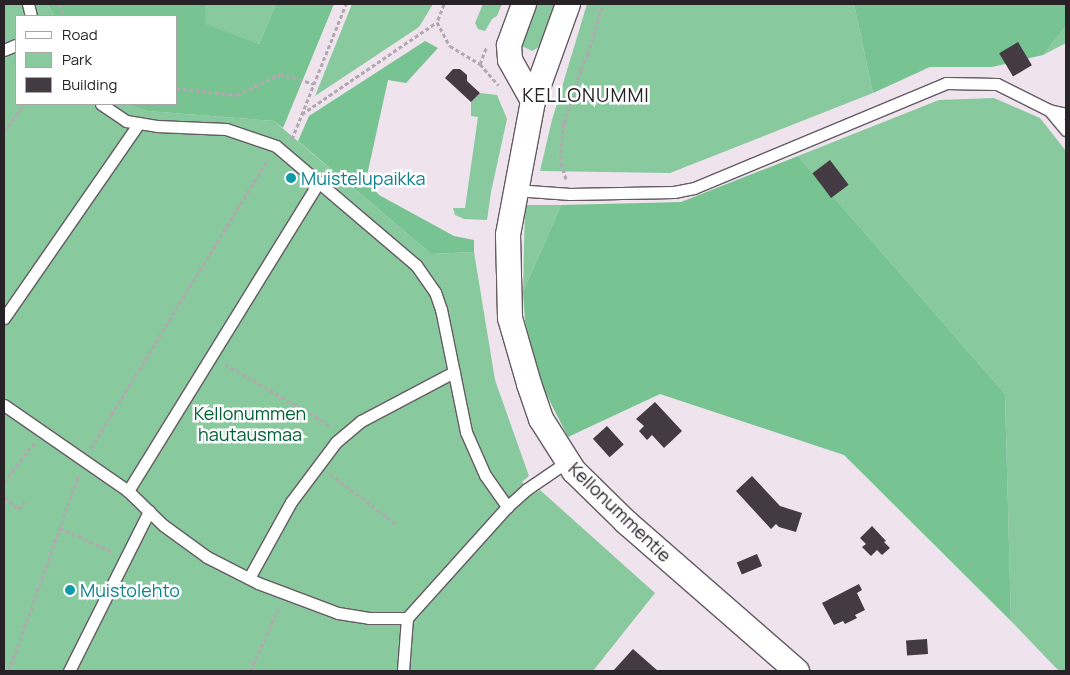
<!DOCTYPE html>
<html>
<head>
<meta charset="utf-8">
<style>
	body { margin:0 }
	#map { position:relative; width:1070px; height:675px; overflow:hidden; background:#efe4ee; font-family:Manrope,sans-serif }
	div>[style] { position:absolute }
	.green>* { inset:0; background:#88c99e }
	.forest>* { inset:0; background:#77c392 }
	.building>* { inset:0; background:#433a42; transform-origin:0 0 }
	.path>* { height:3px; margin-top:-1.5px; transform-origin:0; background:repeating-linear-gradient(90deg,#b1a8b0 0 4px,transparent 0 6.5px) }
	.roads { filter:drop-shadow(1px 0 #645b63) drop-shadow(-1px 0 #645b63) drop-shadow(0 1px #645b63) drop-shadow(0 -1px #645b63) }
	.lane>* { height:11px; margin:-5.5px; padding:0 5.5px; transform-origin:5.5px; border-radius:5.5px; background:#fff }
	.street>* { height:24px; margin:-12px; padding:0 12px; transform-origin:12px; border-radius:12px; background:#fff }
	.dots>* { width:14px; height:14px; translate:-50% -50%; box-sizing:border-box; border:2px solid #fff; border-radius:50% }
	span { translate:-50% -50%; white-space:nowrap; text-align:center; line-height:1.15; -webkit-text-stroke:5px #fff; paint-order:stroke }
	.culture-label { font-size:18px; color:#0d838f }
	.left { translate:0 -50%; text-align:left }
	.park-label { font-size:18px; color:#006135 }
	.street-label { font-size:18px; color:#262225 }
	.neighbourhood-label { font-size:19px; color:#262225; letter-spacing:1px }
	.frame { position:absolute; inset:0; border:5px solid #262225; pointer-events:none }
	.legend { position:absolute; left:15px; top:15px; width:162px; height:90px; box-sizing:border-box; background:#fff; border:1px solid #a8a7a8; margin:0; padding:6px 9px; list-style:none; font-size:15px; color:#262225 }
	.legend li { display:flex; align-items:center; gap:10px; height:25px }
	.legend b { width:25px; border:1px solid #a8a7a8 }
</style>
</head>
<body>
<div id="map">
	<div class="green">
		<div style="clip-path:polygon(4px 4px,48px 4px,54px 16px,16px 16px,16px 104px,128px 104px,148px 111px,274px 121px,431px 254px,474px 252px,495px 380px,529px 476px,522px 482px,532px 495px,540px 490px,655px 593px,593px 671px,4px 671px)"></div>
		<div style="clip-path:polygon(205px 4px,276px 4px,259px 44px,205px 24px)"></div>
		<div style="clip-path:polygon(352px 4px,433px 4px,419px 27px,315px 96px)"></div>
		<div style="clip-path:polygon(483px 4px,502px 4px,497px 16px,492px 19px,485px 31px,478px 29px,475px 23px)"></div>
		<div style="clip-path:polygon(531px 4px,561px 4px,548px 42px,532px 51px,520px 45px)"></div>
		<div style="clip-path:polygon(587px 4px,854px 4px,873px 93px,670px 173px,540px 171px,552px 120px)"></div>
		<div style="clip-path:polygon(1066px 26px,1066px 43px,1043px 55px)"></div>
		<div style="clip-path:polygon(480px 93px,497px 95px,507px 119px,491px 192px,487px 220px,464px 219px,455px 215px,453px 208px,465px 208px,478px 117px,471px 116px,471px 102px)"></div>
		<div style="clip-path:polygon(994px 98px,1040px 118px,1066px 151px,1066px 671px,1059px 671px,1011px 621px,1005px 394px,798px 156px,939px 100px)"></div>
		<div style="clip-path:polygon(525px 205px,561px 205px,523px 292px)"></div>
	</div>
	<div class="forest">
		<div style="clip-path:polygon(48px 4px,205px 4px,206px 24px,259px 44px,276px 4px,334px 4px,283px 128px,274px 121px,148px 111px,130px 105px,128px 104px,176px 104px,176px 16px,54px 16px)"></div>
		<div style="clip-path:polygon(854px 4px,1066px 4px,1066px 26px,1043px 55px,992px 67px,930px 67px,873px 93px)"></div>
		<div style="clip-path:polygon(425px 41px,438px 48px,406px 83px,388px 80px,366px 180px,379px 195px,454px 236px,474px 240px,474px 252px,431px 254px,298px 141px,309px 116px)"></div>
		<div style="clip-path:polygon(798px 156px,1005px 394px,1011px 621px,844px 455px,660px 394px,568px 437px,540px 382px,525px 321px,523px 292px,561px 205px,681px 202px)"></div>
	</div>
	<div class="building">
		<div style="left:1018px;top:42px;width:27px;height:22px;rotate:59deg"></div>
		<div style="clip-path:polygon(453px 69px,460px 69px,467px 75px,467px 81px,480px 93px,471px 102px,445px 78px)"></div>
		<div style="left:830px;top:160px;width:31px;height:22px;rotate:53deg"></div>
		<div style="clip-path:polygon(655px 402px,682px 431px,664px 448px,652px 435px,647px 440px,639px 431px,644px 426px,636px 419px)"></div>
		<div style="left:607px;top:426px;width:25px;height:19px;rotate:48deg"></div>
		<div style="clip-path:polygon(752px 476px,780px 506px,802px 513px,796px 532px,779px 527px,776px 524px,771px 529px,736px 491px)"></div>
		<div style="clip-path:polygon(872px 526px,886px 541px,884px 542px,890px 548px,882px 555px,877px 550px,871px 556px,862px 547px,866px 544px,860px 538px)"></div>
		<div style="left:757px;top:554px;width:13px;height:22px;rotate:67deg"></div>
		<div style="clip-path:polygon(859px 584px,862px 590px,857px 593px,865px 610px,855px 615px,857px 618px,845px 624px,843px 621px,834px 625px,822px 603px)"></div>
		<div style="left:927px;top:639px;width:15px;height:21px;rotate:86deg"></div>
		<div style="clip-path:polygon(633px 649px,658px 671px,613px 671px)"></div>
	</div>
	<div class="path">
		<div style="left:59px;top:4px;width:13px;rotate:67deg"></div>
		<div style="left:444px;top:4px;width:19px;rotate:111deg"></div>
		<div style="left:437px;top:22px;width:27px;rotate:62deg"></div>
		<div style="left:450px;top:46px;width:35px;rotate:31deg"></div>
		<div style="left:480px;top:64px;width:28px;rotate:49deg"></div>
		<div style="left:480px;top:64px;width:19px;rotate:-69deg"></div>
		<div style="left:176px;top:88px;width:61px;rotate:6.5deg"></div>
		<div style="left:237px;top:95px;width:48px;rotate:-26deg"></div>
		<div style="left:280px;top:74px;width:35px;rotate:16deg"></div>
		<div style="left:302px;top:114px;width:163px;rotate:-34.3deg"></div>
		<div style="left:4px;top:131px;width:34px;rotate:-53deg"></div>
		<div style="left:292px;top:139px;width:145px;rotate:-68.2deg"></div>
		<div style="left:566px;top:179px;width:21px;rotate:-107deg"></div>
		<div style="left:560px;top:159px;width:36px;rotate:-84deg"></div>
		<div style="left:564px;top:123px;width:57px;rotate:-72.5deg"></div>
		<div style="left:581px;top:69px;width:17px;rotate:-65deg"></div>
		<div style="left:588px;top:54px;width:52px;rotate:-73.3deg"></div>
		<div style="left:225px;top:364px;width:123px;rotate:30.3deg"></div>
		<div style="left:91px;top:448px;width:339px;rotate:-58.5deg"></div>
		<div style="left:330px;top:474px;width:83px;rotate:37.1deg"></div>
		<div style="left:4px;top:482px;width:49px;rotate:-52.4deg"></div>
		<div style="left:4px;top:497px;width:19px;rotate:39deg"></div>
		<div style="left:19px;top:509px;width:9px;rotate:-49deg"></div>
		<div style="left:60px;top:528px;width:56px;rotate:24.3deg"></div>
		<div style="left:9px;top:671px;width:209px;rotate:-70.4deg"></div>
		<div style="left:250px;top:671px;width:72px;rotate:-65.2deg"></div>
	</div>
	<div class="roads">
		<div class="lane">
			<div style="left:28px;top:4px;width:12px;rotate:76deg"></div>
			<div style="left:4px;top:50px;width:13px;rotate:-23deg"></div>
			<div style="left:101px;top:104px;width:30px;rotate:34deg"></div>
			<div style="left:126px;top:121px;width:31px;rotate:9deg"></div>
			<div style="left:157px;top:126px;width:69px;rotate:2.5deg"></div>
			<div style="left:226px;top:129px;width:53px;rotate:18.8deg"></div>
			<div style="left:276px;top:146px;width:184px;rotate:40.4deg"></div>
			<div style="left:416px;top:265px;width:33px;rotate:55deg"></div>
			<div style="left:435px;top:292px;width:18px;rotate:71deg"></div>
			<div style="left:441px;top:309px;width:126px;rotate:78.5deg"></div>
			<div style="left:466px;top:432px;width:47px;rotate:66.2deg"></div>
			<div style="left:485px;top:475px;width:39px;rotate:55deg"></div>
			<div style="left:1049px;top:110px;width:26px;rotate:50deg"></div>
			<div style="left:515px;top:190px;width:55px;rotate:4.2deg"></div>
			<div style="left:570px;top:194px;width:104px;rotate:-1.1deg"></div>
			<div style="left:674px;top:192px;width:20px;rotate:-11deg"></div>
			<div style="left:694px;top:188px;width:273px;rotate:-22.6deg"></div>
			<div style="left:946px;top:83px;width:51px;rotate:1.1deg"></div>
			<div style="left:997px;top:84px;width:58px;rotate:26.6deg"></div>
			<div style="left:1049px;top:110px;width:17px;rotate:13deg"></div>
			<div style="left:4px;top:318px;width:237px;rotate:-55.3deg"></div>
			<div style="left:4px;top:405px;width:151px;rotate:34.7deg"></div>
			<div style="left:128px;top:491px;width:49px;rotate:44.2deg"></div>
			<div style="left:163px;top:525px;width:54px;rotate:36deg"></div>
			<div style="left:207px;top:557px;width:57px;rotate:27deg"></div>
			<div style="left:258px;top:583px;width:85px;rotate:20.6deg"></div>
			<div style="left:338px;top:613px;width:31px;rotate:9deg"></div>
			<div style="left:369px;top:618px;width:38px"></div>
			<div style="left:128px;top:491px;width:363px;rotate:-58.3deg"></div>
			<div style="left:249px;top:578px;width:87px;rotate:-61.1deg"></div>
			<div style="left:291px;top:502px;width:75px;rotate:-53.1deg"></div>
			<div style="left:336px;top:442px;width:33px;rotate:-40deg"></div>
			<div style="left:361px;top:421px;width:105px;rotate:-27.8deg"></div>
			<div style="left:69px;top:671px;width:179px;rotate:-63.4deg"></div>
			<div style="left:403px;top:671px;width:53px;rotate:-85.7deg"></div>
			<div style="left:407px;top:618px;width:149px;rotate:-48deg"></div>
			<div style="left:507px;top:507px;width:27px;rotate:-42deg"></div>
			<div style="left:527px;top:489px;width:50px;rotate:-34.3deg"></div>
		</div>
		<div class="street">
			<div style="left:524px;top:4px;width:44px;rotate:110.1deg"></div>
			<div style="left:509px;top:45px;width:15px;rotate:86deg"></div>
			<div style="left:510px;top:60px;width:47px;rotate:60.7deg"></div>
			<div style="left:568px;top:4px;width:103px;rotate:109.8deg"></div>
			<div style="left:533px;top:101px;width:136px;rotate:100.6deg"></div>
			<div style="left:508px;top:235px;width:83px;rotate:88.6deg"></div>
			<div style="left:510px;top:318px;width:69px;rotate:73.9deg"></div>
			<div style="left:529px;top:384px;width:37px;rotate:71deg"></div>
			<div style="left:541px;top:419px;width:62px;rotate:57.6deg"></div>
			<div style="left:574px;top:471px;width:73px;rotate:44.4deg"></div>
			<div style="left:626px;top:522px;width:227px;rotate:41.1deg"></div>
		</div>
	</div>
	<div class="dots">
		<div style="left:291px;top:178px;background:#0f9aa8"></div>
		<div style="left:70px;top:590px;background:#0f9aa8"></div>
	</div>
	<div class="culture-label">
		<span class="left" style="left:301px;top:178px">Muistelupaikka</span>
		<span class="left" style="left:80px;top:590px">Muistolehto</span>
	</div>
	<div class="park-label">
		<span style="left:250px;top:424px">Kellonummen<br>hautausmaa</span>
	</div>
	<div class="street-label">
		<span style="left:620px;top:512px;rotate:44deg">Kellonummentie</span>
	</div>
	<div class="neighbourhood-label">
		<span style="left:586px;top:96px">KELLONUMMI</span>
	</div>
	<div class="frame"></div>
	<ul class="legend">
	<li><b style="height:6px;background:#fff"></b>Road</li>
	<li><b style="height:14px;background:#88c99e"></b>Park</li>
	<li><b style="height:14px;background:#433a42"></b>Building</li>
	</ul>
</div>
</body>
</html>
